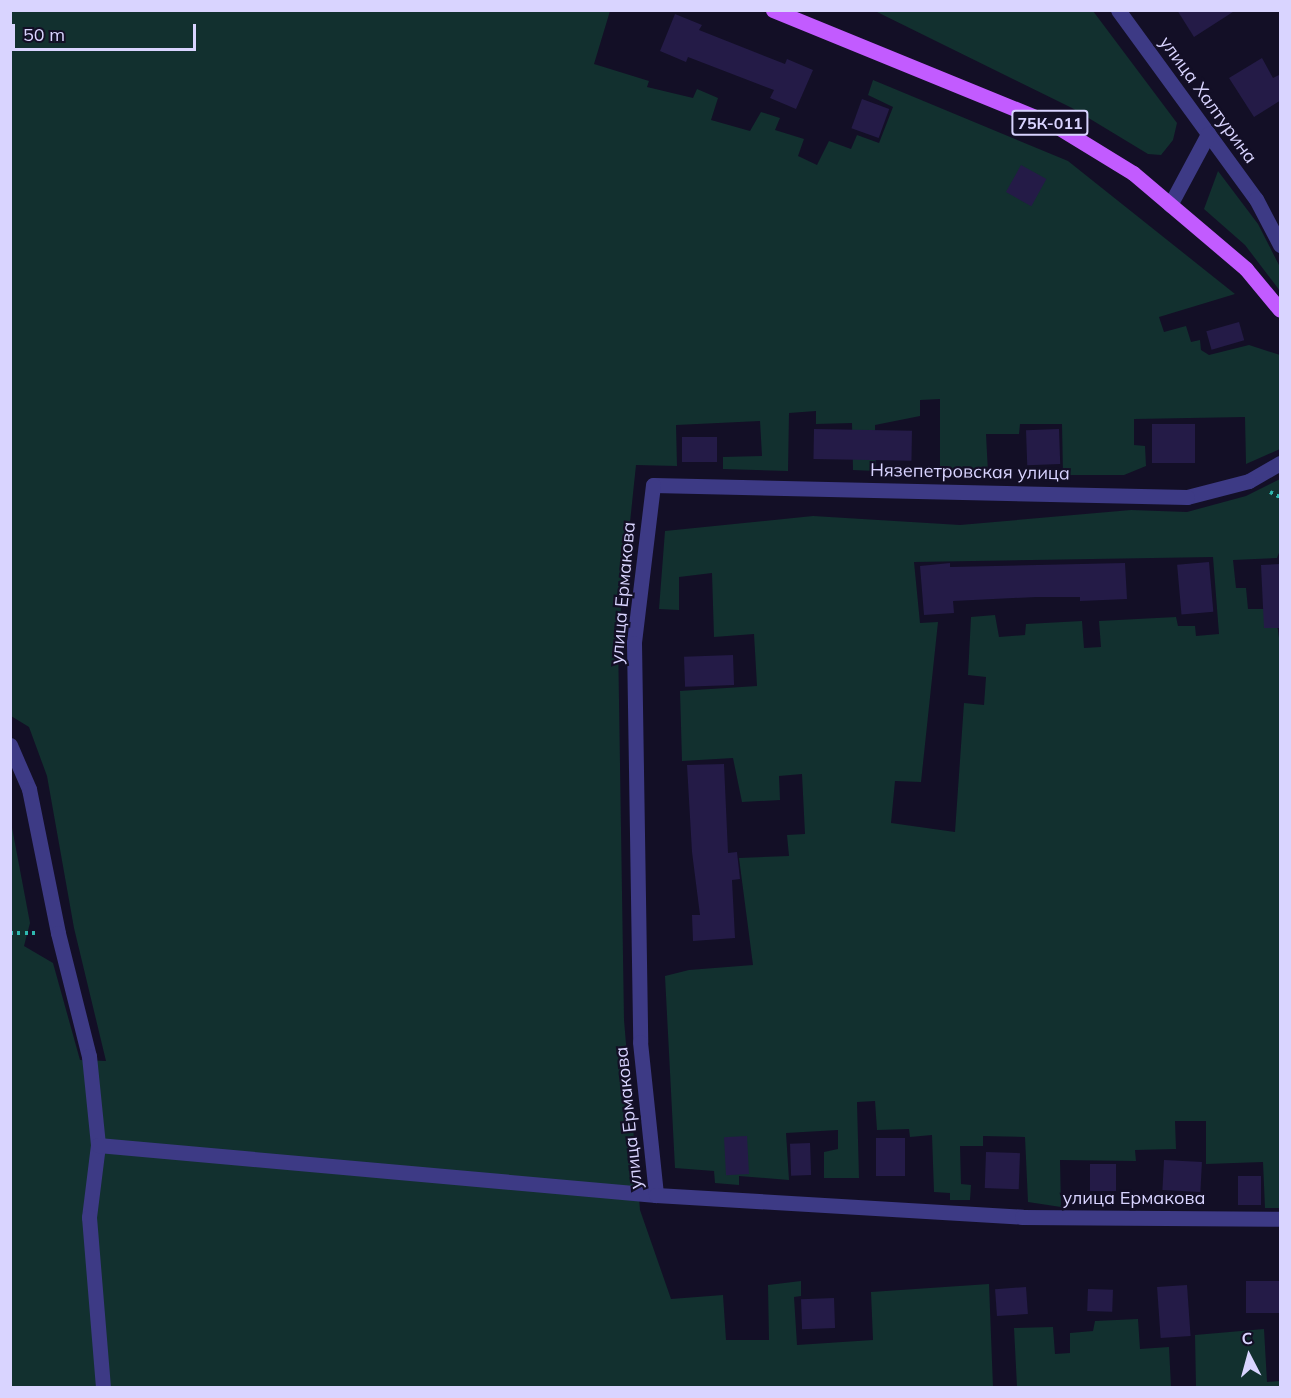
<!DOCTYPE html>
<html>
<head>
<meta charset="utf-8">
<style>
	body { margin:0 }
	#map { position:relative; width:1291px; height:1398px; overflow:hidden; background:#130f26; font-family:Mulish,sans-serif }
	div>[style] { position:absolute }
	.green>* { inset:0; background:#12302f }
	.building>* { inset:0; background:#241b47; transform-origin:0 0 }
	.path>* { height:4px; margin-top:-2px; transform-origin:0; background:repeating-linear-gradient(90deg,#2fb8b0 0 3px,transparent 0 7.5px) }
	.service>* { height:15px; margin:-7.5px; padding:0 7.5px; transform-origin:7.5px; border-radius:7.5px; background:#3d3a85 }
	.minor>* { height:15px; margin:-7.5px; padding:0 7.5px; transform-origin:7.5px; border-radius:7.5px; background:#3d3a85 }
	.tertiary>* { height:15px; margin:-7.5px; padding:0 7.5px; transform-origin:7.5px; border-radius:7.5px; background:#3d3a85 }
	.primary>* { height:15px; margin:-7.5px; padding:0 7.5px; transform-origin:7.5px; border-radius:7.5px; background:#c25bff }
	span { translate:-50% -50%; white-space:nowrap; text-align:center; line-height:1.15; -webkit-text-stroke:4.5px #130f26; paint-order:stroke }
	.shield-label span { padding:2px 4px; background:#130f26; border:2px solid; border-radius:4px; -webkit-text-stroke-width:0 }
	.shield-label { font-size:16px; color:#d9d4ff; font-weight:700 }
	.street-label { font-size:18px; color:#d9d4ff }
	.frame { position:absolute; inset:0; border:12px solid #d9d4ff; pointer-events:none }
	.north { position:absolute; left:1219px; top:1326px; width:60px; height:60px; -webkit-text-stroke:4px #130f26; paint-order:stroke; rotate:354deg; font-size:16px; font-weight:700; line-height:24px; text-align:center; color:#d9d4ff }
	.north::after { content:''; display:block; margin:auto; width:21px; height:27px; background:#d9d4ff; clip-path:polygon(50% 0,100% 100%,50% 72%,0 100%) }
	.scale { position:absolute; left:12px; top:24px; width:184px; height:27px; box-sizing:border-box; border:3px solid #d9d4ff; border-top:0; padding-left:8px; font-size:18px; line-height:21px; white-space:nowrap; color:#d9d4ff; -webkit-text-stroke:4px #130f26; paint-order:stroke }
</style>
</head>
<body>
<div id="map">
	<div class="green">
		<div style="clip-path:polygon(11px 11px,610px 11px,594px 64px,649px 81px,647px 87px,693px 98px,697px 89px,718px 98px,711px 120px,750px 131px,761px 112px,780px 118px,775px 130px,804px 139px,798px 156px,817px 165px,829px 141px,851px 149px,857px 135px,879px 143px,893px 107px,868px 95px,873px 80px,1068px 161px,1235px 294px,1159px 317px,1164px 332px,1186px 326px,1191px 342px,1200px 340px,1201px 350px,1209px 355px,1249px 345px,1280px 355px,1280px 449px,1246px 464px,1245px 417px,1134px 419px,1134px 445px,1145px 446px,1146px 466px,1124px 475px,1063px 475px,1062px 424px,1020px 424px,1019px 434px,986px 434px,988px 473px,940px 471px,940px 399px,920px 400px,920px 416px,875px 425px,876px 471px,853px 470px,852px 423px,816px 424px,816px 411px,789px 413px,788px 471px,723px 469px,723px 457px,762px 456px,760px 421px,676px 425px,677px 466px,636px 465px,618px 637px,624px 1020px,640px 1210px,671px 1299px,723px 1295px,726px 1340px,769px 1340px,768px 1285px,801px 1281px,801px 1296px,794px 1297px,797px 1345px,873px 1340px,871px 1292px,989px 1284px,993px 1387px,11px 1387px,10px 817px,30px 923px,24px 946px,53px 963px,80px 1060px,106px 1061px,74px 928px,47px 776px,29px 727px,11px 716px)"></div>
		<div style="clip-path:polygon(875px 11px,1093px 11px,1177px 123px,1173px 140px,1161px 155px,1148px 154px,1072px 108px)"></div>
		<div style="clip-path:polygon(1218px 171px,1258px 224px,1280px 267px,1280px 291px,1245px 245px,1204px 209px)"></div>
		<div style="clip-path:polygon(evenodd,1280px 479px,1280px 550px,1277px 558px,1233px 560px,1236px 588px,1246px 588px,1248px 609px,1275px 609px,1280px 645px,1280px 1208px,1265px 1208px,1263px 1162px,1206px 1164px,1206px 1121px,1175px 1121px,1176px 1149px,1135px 1150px,1136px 1161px,1060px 1160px,1061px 1207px,1028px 1202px,1025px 1137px,983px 1136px,983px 1146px,960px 1146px,961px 1184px,971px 1185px,970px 1200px,950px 1200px,950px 1193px,934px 1192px,932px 1135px,910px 1137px,909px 1129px,877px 1130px,875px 1101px,857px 1102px,859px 1178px,824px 1178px,824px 1152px,838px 1149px,838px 1130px,786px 1133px,789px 1180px,739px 1176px,739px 1185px,715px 1183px,714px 1171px,675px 1168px,665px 976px,689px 970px,753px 965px,739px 858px,789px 856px,787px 835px,805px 834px,802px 774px,779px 776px,780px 800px,742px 802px,733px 758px,682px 761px,680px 691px,757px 686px,754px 634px,714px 637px,712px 573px,679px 577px,679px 610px,659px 609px,665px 531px,813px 516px,960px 525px,1131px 510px,1187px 512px,1246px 496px,1280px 479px,1213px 557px,1219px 634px,1196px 636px,1195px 626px,1178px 626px,1176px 617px,1099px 621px,1101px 647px,1084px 648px,1082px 621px,1026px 624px,1025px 635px,999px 637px,995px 615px,971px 617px,968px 675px,986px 677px,984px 705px,964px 703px,955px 832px,891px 823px,895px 781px,921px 782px,938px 622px,920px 623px,914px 562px,1213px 557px)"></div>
		<div style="clip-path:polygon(1138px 1319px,1140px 1349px,1169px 1347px,1171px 1387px,1017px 1387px,1014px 1328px,1053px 1327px,1055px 1354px,1070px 1353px,1070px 1333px,1093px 1331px,1095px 1321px)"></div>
		<div style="clip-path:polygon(1264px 1329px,1267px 1382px,1280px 1381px,1280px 1387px,1196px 1387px,1195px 1335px)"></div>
	</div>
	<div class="building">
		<div style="clip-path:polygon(1177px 10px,1236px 10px,1194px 37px)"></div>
		<div style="clip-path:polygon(675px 14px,702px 25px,699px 30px,785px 64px,787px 59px,813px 70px,796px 109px,770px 98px,774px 90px,688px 57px,686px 62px,660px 51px)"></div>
		<div style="clip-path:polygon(1262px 58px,1273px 78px,1281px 74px,1281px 100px,1254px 117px,1229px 78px)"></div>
		<div style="left:862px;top:99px;width:29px;height:31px;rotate:20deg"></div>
		<div style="left:1021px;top:165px;width:29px;height:31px;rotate:29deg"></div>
		<div style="left:1239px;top:322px;width:19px;height:34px;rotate:74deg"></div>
		<div style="left:1152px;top:424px;width:43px;height:39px"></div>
		<div style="left:814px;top:429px;width:98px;height:30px;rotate:1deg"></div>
		<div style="left:1059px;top:429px;width:35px;height:33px;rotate:88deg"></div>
		<div style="left:682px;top:437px;width:35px;height:25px"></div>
		<div style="left:1209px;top:562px;width:50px;height:32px;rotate:85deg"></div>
		<div style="clip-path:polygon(950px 563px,950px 567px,1125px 563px,1127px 599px,1080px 601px,1080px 597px,1036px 597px,953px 601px,954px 613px,924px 615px,920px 566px)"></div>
		<div style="clip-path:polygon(1281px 564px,1281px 628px,1264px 628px,1261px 565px)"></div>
		<div style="left:733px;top:655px;width:30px;height:49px;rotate:88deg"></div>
		<div style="clip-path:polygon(724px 764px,728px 853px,737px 852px,740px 879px,732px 880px,735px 938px,693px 941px,692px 915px,700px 915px,692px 852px,687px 765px)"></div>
		<div style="left:747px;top:1136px;width:38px;height:23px;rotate:87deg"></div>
		<div style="left:876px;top:1138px;width:29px;height:38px"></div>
		<div style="left:810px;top:1143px;width:32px;height:20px;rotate:88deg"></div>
		<div style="left:986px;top:1152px;width:34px;height:36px;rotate:2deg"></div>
		<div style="left:1164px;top:1160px;width:38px;height:30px;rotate:3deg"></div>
		<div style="left:1090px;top:1164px;width:26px;height:27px"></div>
		<div style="left:1238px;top:1176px;width:23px;height:29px"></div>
		<div style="left:1281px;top:1281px;width:32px;height:35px;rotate:90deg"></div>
		<div style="left:1187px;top:1285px;width:51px;height:30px;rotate:86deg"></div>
		<div style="left:1026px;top:1287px;width:27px;height:31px;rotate:86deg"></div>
		<div style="left:1088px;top:1289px;width:25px;height:22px;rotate:2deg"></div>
		<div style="left:834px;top:1298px;width:30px;height:33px;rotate:88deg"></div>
	</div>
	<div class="path">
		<div style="left:1270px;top:492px;width:11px;rotate:27deg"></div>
		<div style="left:10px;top:933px;width:30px"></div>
	</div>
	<div class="service">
		<div style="left:10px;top:745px;width:48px;rotate:66.6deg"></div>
		<div style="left:29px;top:789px;width:147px;rotate:78.6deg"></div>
		<div style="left:58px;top:933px;width:127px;rotate:75.9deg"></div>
		<div style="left:89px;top:1056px;width:89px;rotate:84.2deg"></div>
		<div style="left:98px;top:1145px;width:73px;rotate:97.1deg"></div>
		<div style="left:89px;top:1217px;width:172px;rotate:85.3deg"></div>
		<div style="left:98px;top:1145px;width:560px;rotate:5.12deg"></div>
	</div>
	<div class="minor">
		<div style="left:1280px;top:463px;width:36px;rotate:150deg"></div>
		<div style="left:1249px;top:481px;width:64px;rotate:165.5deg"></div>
		<div style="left:1187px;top:497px;width:534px;rotate:-178.71deg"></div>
		<div style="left:653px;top:485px;width:159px;rotate:96.9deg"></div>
		<div style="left:634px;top:643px;width:399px;rotate:89.1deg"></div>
		<div style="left:640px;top:1042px;width:154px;rotate:84deg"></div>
		<div style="left:656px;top:1195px;width:367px;rotate:3.4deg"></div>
		<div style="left:1022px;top:1217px;width:258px;rotate:0.4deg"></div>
	</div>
	<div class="tertiary">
		<div style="left:1118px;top:10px;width:234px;rotate:53.9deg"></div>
		<div style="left:1256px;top:199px;width:52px;rotate:62.4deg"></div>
		<div style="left:1170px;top:205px;width:81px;rotate:-61.8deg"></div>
	</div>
	<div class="primary">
		<div style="left:773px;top:10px;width:302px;rotate:22.2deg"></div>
		<div style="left:1053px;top:124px;width:94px;rotate:31.5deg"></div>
		<div style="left:1133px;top:173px;width:148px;rotate:40.3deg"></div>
		<div style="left:1246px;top:269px;width:53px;rotate:50.3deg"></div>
	</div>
	<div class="shield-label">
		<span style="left:1050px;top:123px">75К-011</span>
	</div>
	<div class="street-label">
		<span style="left:1208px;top:100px;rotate:54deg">улица Халтурина</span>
		<span style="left:970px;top:472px;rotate:1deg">Нязепетровская улица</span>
		<span style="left:623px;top:593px;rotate:-85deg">улица Ермакова</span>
		<span style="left:629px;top:1118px;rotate:-96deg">улица Ермакова</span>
		<span style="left:1134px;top:1198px">улица Ермакова</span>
	</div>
	<div class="frame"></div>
	<div class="north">С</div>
	<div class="scale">50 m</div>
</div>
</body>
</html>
